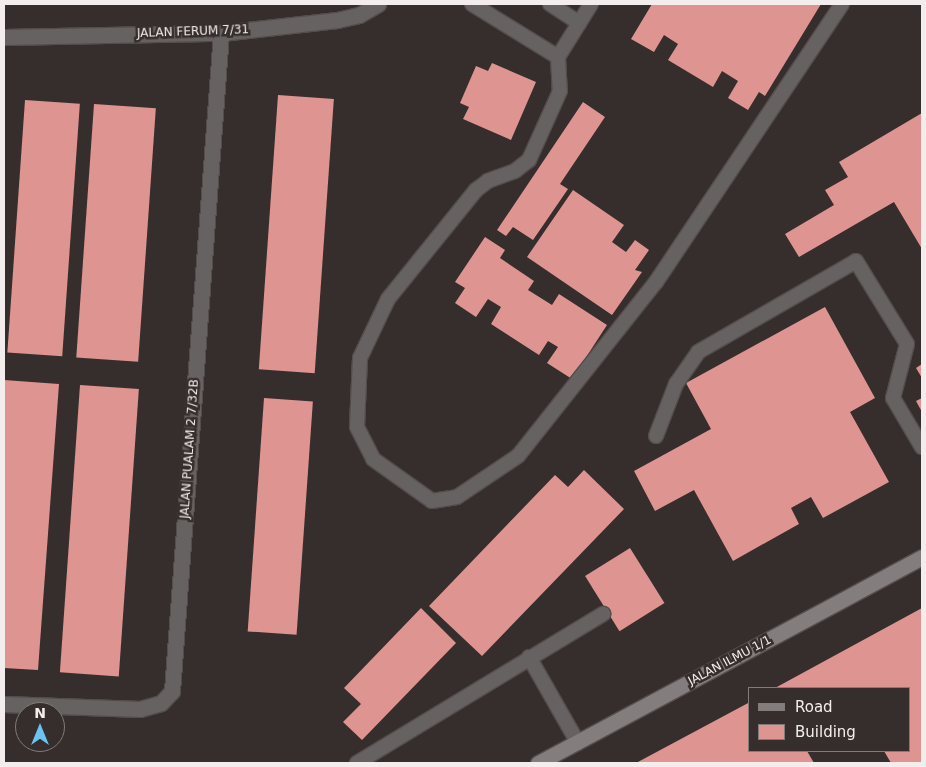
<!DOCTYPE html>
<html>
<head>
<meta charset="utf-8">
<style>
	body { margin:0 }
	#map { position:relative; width:926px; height:767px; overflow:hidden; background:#362e2d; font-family:"DejaVu Sans",sans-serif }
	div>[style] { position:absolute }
	.building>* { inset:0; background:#de9490; transform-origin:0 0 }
	.roads { filter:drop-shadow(1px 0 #544d4c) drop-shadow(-1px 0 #544d4c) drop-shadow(0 1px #544d4c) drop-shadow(0 -1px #544d4c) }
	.lane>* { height:14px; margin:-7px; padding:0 7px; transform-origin:7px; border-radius:7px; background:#666261 }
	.street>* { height:15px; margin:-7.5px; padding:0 7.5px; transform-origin:7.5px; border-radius:7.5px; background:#666261 }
	.secondary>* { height:15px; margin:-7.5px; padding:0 7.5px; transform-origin:7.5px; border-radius:7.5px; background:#847d7d }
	span { translate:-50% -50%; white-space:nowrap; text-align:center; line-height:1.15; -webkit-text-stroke:5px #362e2d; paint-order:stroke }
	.street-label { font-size:12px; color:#f3eeed }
	.frame { position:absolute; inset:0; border:5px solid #f3eeed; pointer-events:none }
	.legend { position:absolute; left:748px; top:687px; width:162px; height:65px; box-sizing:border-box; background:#362e2d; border:1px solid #827b7a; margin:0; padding:6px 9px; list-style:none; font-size:15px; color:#f3eeed }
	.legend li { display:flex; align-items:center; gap:10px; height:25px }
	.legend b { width:25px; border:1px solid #827b7a }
	.north { position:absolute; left:15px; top:702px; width:50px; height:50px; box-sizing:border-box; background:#362e2d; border:1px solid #827b7a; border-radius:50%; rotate:0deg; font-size:14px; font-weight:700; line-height:20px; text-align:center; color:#f3eeed }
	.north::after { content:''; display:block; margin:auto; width:18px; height:22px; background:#6ac3f1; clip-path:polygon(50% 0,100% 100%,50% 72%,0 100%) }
</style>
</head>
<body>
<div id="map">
	<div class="building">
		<div style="clip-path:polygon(652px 4px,821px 4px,765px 96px,759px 92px,748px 110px,728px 98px,738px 81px,722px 71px,713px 87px,668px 60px,678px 44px,664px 35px,654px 52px,631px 39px)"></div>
		<div style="clip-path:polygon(492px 63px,536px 82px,511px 140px,463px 119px,469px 107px,460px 103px,476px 66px,488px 71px)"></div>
		<div style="left:278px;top:95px;width:56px;height:275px;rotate:4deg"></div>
		<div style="left:25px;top:100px;width:55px;height:253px;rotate:4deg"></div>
		<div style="clip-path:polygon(583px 102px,605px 117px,560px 184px,568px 189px,533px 240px,513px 227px,506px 236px,497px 230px)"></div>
		<div style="left:94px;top:104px;width:62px;height:254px;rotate:4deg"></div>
		<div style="clip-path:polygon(922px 113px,922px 249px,894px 202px,799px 257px,785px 234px,834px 205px,825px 190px,848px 177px,839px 162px)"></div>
		<div style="clip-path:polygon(573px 190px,624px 225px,612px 242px,626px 252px,635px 240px,649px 250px,635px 270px,642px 272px,612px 315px,527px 257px)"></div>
		<div style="clip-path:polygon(485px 237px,505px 250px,500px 258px,534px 281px,528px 290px,552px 305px,559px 294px,607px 325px,572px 379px,547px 363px,558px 347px,548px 341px,539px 355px,491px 324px,501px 307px,488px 299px,476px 317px,455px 303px,465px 288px,455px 282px)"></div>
		<div style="clip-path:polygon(825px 307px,875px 398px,850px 412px,889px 482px,823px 518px,811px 497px,791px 508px,799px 524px,733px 561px,694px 490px,655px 511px,634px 471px,711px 429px,686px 383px)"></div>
		<div style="clip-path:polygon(922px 364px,922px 378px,916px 368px)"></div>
		<div style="clip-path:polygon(4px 380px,59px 384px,38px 670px,4px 668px)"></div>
		<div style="left:80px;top:385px;width:59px;height:288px;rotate:4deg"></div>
		<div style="left:264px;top:398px;width:49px;height:234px;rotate:4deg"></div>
		<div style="clip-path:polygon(922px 398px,922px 412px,916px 401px)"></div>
		<div style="clip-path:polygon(584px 470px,624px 509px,482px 656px,429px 606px,555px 475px,568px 487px)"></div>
		<div style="left:630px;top:548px;width:65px;height:53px;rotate:58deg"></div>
		<div style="clip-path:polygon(421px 608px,456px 643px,362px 740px,343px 722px,361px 704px,344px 688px)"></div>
		<div style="clip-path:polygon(922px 608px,922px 763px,891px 763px,884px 751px,910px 751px,910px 688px,775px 688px)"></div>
		<div style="clip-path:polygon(750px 702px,750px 751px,807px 751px,814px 763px,636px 763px)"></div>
	</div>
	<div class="roads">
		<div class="lane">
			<div style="left:472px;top:4px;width:101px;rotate:31.6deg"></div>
			<div style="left:550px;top:4px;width:35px;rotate:33deg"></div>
			<div style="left:591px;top:4px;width:62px;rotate:121.9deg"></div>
			<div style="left:558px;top:57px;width:34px;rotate:87deg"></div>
			<div style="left:560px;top:91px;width:76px;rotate:114.2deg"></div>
			<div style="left:529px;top:160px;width:18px;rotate:142deg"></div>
			<div style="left:515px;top:171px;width:29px;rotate:160deg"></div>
			<div style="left:488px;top:181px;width:15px;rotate:143deg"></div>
			<div style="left:476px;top:190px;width:140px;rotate:128.9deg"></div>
			<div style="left:388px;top:299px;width:65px;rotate:115.4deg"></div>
			<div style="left:360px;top:358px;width:69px;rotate:92.5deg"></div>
			<div style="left:357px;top:427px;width:36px;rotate:63deg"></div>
			<div style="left:373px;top:459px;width:72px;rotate:35.4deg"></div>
			<div style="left:432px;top:501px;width:25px;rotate:-9deg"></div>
			<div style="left:457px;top:497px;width:73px;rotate:-33.9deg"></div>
			<div style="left:518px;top:456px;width:222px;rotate:-51.6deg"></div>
			<div style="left:656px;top:282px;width:334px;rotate:-56.2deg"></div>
			<div style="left:656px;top:436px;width:56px;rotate:-69deg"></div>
			<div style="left:676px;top:384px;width:39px;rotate:-55deg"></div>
			<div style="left:698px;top:352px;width:182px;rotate:-29.9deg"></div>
			<div style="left:856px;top:261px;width:97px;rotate:58.4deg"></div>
			<div style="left:907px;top:344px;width:56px;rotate:104.5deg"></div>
			<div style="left:893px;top:398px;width:57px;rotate:59.4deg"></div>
			<div style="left:529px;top:657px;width:99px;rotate:60.3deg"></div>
			<div style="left:357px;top:763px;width:288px;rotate:-31.2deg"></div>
		</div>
		<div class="street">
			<div style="left:4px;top:37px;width:217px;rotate:-1.1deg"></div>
			<div style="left:221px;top:33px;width:117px;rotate:-6.4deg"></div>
			<div style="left:337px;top:20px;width:23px;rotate:-13deg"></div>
			<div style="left:359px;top:15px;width:22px;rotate:-30deg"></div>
			<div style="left:4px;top:704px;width:136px;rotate:2.1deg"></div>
			<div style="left:140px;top:709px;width:22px;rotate:-16deg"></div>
			<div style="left:161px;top:703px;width:16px;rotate:-47deg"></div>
			<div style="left:172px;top:691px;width:660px;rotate:-85.74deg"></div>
		</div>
		<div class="secondary">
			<div style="left:538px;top:763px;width:436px;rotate:-28.2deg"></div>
		</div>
	</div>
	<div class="street-label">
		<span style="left:193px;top:32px;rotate:-2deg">JALAN FERUM 7/31</span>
		<span style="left:190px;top:449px;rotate:-86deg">JALAN PUALAM 2 7/32B</span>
		<span style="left:730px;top:661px;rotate:-28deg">JALAN ILMU 1/1</span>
	</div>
	<div class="frame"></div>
	<ul class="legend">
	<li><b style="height:6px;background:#847d7d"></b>Road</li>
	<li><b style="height:14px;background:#de9490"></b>Building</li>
	</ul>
	<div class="north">N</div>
</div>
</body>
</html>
